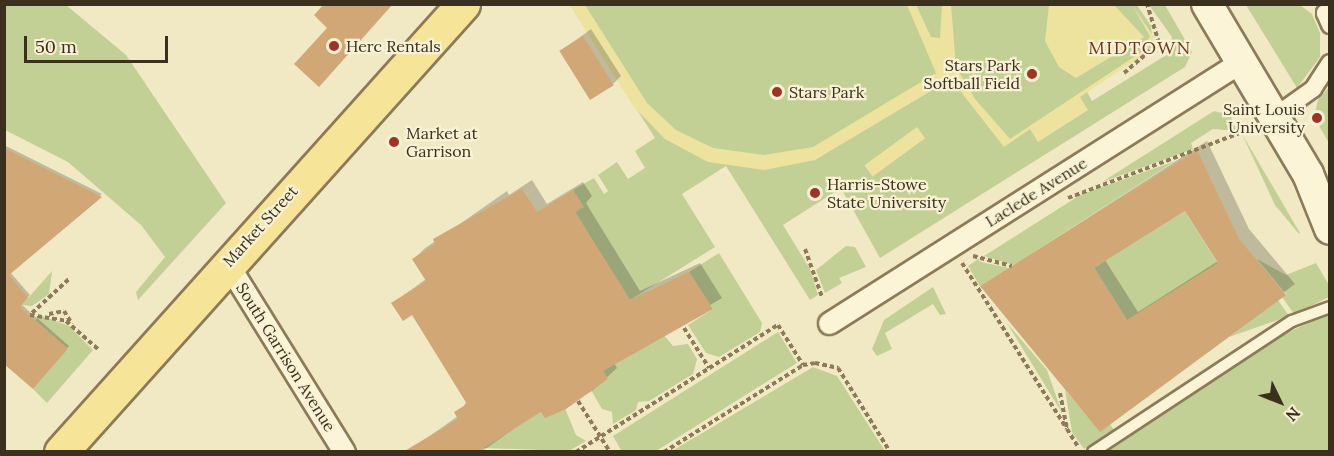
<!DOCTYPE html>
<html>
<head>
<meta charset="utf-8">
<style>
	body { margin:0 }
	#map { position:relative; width:1334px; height:456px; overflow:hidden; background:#f1e9c3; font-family:Lora,serif }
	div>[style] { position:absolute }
	.green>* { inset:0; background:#c2d096; transform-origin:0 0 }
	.sand>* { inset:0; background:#eee39e; transform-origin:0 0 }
	.shadow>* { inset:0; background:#0003 }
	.building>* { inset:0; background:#d1a776; transform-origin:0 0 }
	.path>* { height:4px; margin-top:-2px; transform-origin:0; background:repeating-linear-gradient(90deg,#8c7a58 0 4.5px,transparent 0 7.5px) }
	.roads { filter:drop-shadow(2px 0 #8c7a58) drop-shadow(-2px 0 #8c7a58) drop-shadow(0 2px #8c7a58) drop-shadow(0 -2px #8c7a58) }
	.service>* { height:10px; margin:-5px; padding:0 5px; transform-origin:5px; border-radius:5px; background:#fbf4d7 }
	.pedestrian>* { height:16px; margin:-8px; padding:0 8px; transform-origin:8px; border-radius:8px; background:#fbf4d7 }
	.minor>* { height:21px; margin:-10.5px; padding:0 10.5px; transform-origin:10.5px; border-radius:10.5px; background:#fbf4d7 }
	.secondary>* { height:30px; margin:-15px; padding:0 15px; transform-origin:15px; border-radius:15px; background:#fbf4d7 }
	.primary>* { height:33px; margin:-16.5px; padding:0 16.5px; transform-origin:16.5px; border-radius:16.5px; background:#f6e498 }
	.dots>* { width:16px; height:16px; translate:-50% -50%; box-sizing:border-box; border:3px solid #f8f1d3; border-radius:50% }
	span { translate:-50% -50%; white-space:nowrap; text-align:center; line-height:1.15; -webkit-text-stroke:4.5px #f8f1d3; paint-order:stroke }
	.poi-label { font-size:16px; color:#3b2f1d }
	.left { translate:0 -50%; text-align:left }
	.right { translate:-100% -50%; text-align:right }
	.street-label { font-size:16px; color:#3b2f1d }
	.neighbourhood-label { font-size:18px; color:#6a351a; letter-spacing:1.5px }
	.frame { position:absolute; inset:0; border:6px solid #3b2f1d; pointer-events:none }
	.north { position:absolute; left:1250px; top:372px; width:60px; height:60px; -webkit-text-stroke:4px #f8f1d3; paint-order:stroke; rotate:133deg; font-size:16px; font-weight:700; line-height:24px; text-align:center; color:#3b2f1d }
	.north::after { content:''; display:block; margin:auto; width:21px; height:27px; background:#3b2f1d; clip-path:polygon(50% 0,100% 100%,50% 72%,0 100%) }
	.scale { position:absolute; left:24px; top:36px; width:144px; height:27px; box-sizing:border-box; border:3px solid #3b2f1d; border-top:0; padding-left:8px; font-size:18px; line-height:21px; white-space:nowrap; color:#3b2f1d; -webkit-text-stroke:4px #f8f1d3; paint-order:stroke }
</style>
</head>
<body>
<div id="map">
	<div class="green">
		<div style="clip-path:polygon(5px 4px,66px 5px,126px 55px,226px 203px,138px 300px,136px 292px,165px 257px,141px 225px,68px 162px,5px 130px)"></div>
		<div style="clip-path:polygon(570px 5px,1137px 5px,1151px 26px,1153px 46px,1087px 92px,1092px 101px,1168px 54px,1172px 37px,1149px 5px,1165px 5px,1192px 52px,1185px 67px,880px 258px,841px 188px,783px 225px,810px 269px,818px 295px,810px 300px,726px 166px,682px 194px,715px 247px,630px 300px,575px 212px,583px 207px,573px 190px,594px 178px,604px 194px,608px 191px,598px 175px,617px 162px,628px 179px,645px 168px,635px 151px,655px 138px)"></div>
		<div style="clip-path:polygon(1246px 5px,1300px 5px,1312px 14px,1320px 33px,1320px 57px,1297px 88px)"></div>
		<div style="clip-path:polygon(1329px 87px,1329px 143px,1314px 117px,1318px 100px)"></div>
		<div style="clip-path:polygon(1214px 111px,1230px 115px,1237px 131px,1213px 129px,1191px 143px,1193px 149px,1102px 182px)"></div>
		<div style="clip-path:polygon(1242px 134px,1300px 233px,1299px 234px,1275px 205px)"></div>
		<div style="clip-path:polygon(1175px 161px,1014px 265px,984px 256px,1080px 195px)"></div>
		<div style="left:1185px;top:211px;width:62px;height:107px;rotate:58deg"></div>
		<div style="clip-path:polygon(846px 246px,855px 247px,866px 267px,839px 278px,842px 283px,825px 293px,816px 270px)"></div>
		<div style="clip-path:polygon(719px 253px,762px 323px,760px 332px,719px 357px,706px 353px,688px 325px,713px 309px,689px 272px)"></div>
		<div style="clip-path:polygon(978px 259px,981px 262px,1009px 268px,980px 286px,968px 266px)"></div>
		<div style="clip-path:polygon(1257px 259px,1286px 275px,1316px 263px,1329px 285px,1329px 297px,1294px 314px,1282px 297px,1286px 294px)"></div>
		<div style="clip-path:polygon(52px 271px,49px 294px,32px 306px,22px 305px)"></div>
		<div style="clip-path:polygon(933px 287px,946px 314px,940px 315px,933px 304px,885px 333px,892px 349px,877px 356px,872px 349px,884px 320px)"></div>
		<div style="clip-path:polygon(1278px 300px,1289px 316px,1229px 337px)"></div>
		<div style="clip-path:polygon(1329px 313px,1329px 451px,1107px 452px,1287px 333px)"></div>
		<div style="clip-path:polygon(42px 316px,69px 326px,93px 350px,47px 403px,33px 389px,68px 349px,35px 320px)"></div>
		<div style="clip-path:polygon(1007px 323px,1047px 370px,1062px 413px)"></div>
		<div style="clip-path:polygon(778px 332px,797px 363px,656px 451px,621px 450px,613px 436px)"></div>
		<div style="clip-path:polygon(663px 334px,673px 346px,688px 344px,697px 359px,693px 374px,649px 401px,638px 402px,636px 410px,613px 424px,612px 412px,602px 409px,591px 390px,608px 379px,603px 371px)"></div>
		<div style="clip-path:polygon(813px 367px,837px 376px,885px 451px,672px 451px)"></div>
		<div style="clip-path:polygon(1065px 390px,1100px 431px,1110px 424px,1114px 430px,1084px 449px,1072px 432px)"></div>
		<div style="clip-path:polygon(564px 406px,576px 435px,586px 441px,569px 451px,483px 448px,541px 412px)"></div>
	</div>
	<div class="sand">
		<div style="clip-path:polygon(570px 5px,585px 5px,647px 103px,676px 130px,713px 148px,764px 155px,813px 147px,936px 73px,907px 5px,916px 5px,931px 37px,940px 38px,942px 5px,951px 5px,956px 67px,975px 99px,1010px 139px,1143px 51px,1150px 36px,1132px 5px,1154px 37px,1145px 54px,1080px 97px,1088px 110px,1038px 142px,1030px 129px,1004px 147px,951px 79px,815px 160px,764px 170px,708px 162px,665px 139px,633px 106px)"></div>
		<div style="clip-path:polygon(1049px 5px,1114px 5px,1144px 37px,1076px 78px,1059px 67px,1045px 41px)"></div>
		<div style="left:917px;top:127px;width:14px;height:65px;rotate:54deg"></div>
	</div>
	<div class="shadow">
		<div style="clip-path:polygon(591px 29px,621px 76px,613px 84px,561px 51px)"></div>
		<div style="clip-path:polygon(evenodd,1207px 141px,1249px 229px,1295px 284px,1100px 429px,982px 286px,1207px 141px,1185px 209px,1218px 261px,1138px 312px,1105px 260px,1185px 209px)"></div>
		<div style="clip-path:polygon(4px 145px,102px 194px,10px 272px,30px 295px,21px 304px,69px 346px,33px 387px,4px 362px)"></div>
		<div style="clip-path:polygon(532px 180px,547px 204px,583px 182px,592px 196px,586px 203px,640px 291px,700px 263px,722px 298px,614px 363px,617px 368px,592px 391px,546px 416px,542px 409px,481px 452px,421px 452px,417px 445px,458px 416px,466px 402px,413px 313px,393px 303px,426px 279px,414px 259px,424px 249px,507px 191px,509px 195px)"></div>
	</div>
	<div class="building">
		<div style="clip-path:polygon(324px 4px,393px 4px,319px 87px,294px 64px,327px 28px,314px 15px)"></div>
		<div style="left:583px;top:36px;width:58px;height:28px;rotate:58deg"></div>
		<div style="clip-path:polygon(4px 148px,102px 197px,9px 275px,28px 298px,20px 307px,68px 349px,33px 389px,4px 364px)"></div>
		<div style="clip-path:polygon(evenodd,1197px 150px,1239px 239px,1286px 295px,1100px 432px,980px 286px,1197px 150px,1185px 211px,1218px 263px,1127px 320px,1094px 268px,1185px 211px)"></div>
		<div style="clip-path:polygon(522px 189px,537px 212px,573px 190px,584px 207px,575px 212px,630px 300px,689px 272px,713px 309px,603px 371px,608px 379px,566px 409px,545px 418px,541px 412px,477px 452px,403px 452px,458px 419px,454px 412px,467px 404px,412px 315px,403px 321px,391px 303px,426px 281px,412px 259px,435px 244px,433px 239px)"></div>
	</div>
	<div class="path">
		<div style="left:1124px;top:73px;width:46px;rotate:-40.6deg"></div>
		<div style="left:1159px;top:43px;width:41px;rotate:-107.1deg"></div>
		<div style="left:1068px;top:198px;width:189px;rotate:-20.7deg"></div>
		<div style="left:805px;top:249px;width:51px;rotate:70.5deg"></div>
		<div style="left:973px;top:256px;width:40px;rotate:14.4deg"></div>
		<div style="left:962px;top:263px;width:196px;rotate:57.7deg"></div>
		<div style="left:32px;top:313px;width:52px;rotate:-42.6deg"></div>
		<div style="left:49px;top:314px;width:15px;rotate:-11deg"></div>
		<div style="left:64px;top:311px;width:15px;rotate:58deg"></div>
		<div style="left:30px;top:315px;width:36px;rotate:9deg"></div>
		<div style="left:66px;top:321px;width:44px;rotate:41.3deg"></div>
		<div style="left:684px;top:328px;width:47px;rotate:58deg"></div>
		<div style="left:1060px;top:393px;width:37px;rotate:79deg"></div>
		<div style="left:1067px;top:429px;width:22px;rotate:58deg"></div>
		<div style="left:578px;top:401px;width:60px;rotate:57.9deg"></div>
		<div style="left:576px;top:452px;width:239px;rotate:-32.2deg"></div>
		<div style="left:778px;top:325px;width:47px;rotate:58deg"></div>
		<div style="left:664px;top:452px;width:164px;rotate:-32deg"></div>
		<div style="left:803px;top:365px;width:12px;rotate:-9deg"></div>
		<div style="left:815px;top:363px;width:24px;rotate:12deg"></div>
		<div style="left:838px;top:368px;width:99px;rotate:58.2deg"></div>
	</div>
	<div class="roads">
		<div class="service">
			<div style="left:1093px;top:452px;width:238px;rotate:-33.4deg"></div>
			<div style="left:1292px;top:321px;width:40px;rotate:-20.2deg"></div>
		</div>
		<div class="pedestrian">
			<div style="left:1330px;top:10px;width:6px;rotate:149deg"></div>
			<div style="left:1325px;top:13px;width:13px;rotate:67deg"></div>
			<div style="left:1275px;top:116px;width:47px;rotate:-35.4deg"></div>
			<div style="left:1313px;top:89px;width:31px;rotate:-57deg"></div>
		</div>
		<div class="minor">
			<div style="left:227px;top:263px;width:222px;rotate:58.2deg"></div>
			<div style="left:829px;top:323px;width:490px;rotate:-32.4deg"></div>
		</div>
		<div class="secondary">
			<div style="left:1207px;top:4px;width:198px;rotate:59.3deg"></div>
			<div style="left:1308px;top:174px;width:59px;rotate:68.2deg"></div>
		</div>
		<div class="primary">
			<div style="left:61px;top:452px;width:602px;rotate:-48.1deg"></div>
		</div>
	</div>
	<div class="dots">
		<div style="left:334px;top:46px;background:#9f3324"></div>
		<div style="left:1032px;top:74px;background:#9f3324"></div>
		<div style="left:777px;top:92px;background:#9f3324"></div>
		<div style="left:1317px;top:118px;background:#9f3324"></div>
		<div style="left:394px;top:142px;background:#9f3324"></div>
		<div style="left:815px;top:193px;background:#9f3324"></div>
	</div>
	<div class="poi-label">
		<span class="left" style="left:346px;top:46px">Herc Rentals</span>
		<span class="right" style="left:1020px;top:74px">Stars Park<br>Softball Field</span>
		<span class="left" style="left:789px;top:92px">Stars Park</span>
		<span class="right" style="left:1305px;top:118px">Saint Louis<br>University</span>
		<span class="left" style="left:406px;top:142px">Market at<br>Garrison</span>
		<span class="left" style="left:827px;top:193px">Harris-Stowe<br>State University</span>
	</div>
	<div class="street-label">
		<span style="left:1036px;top:192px;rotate:-32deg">Laclede Avenue</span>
		<span style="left:260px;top:226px;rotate:-48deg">Market Street</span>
		<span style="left:286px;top:357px;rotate:58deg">South Garrison Avenue</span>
	</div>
	<div class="neighbourhood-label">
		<span style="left:1140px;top:48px">MIDTOWN</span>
	</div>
	<div class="frame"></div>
	<div class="north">N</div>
	<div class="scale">50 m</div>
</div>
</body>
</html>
